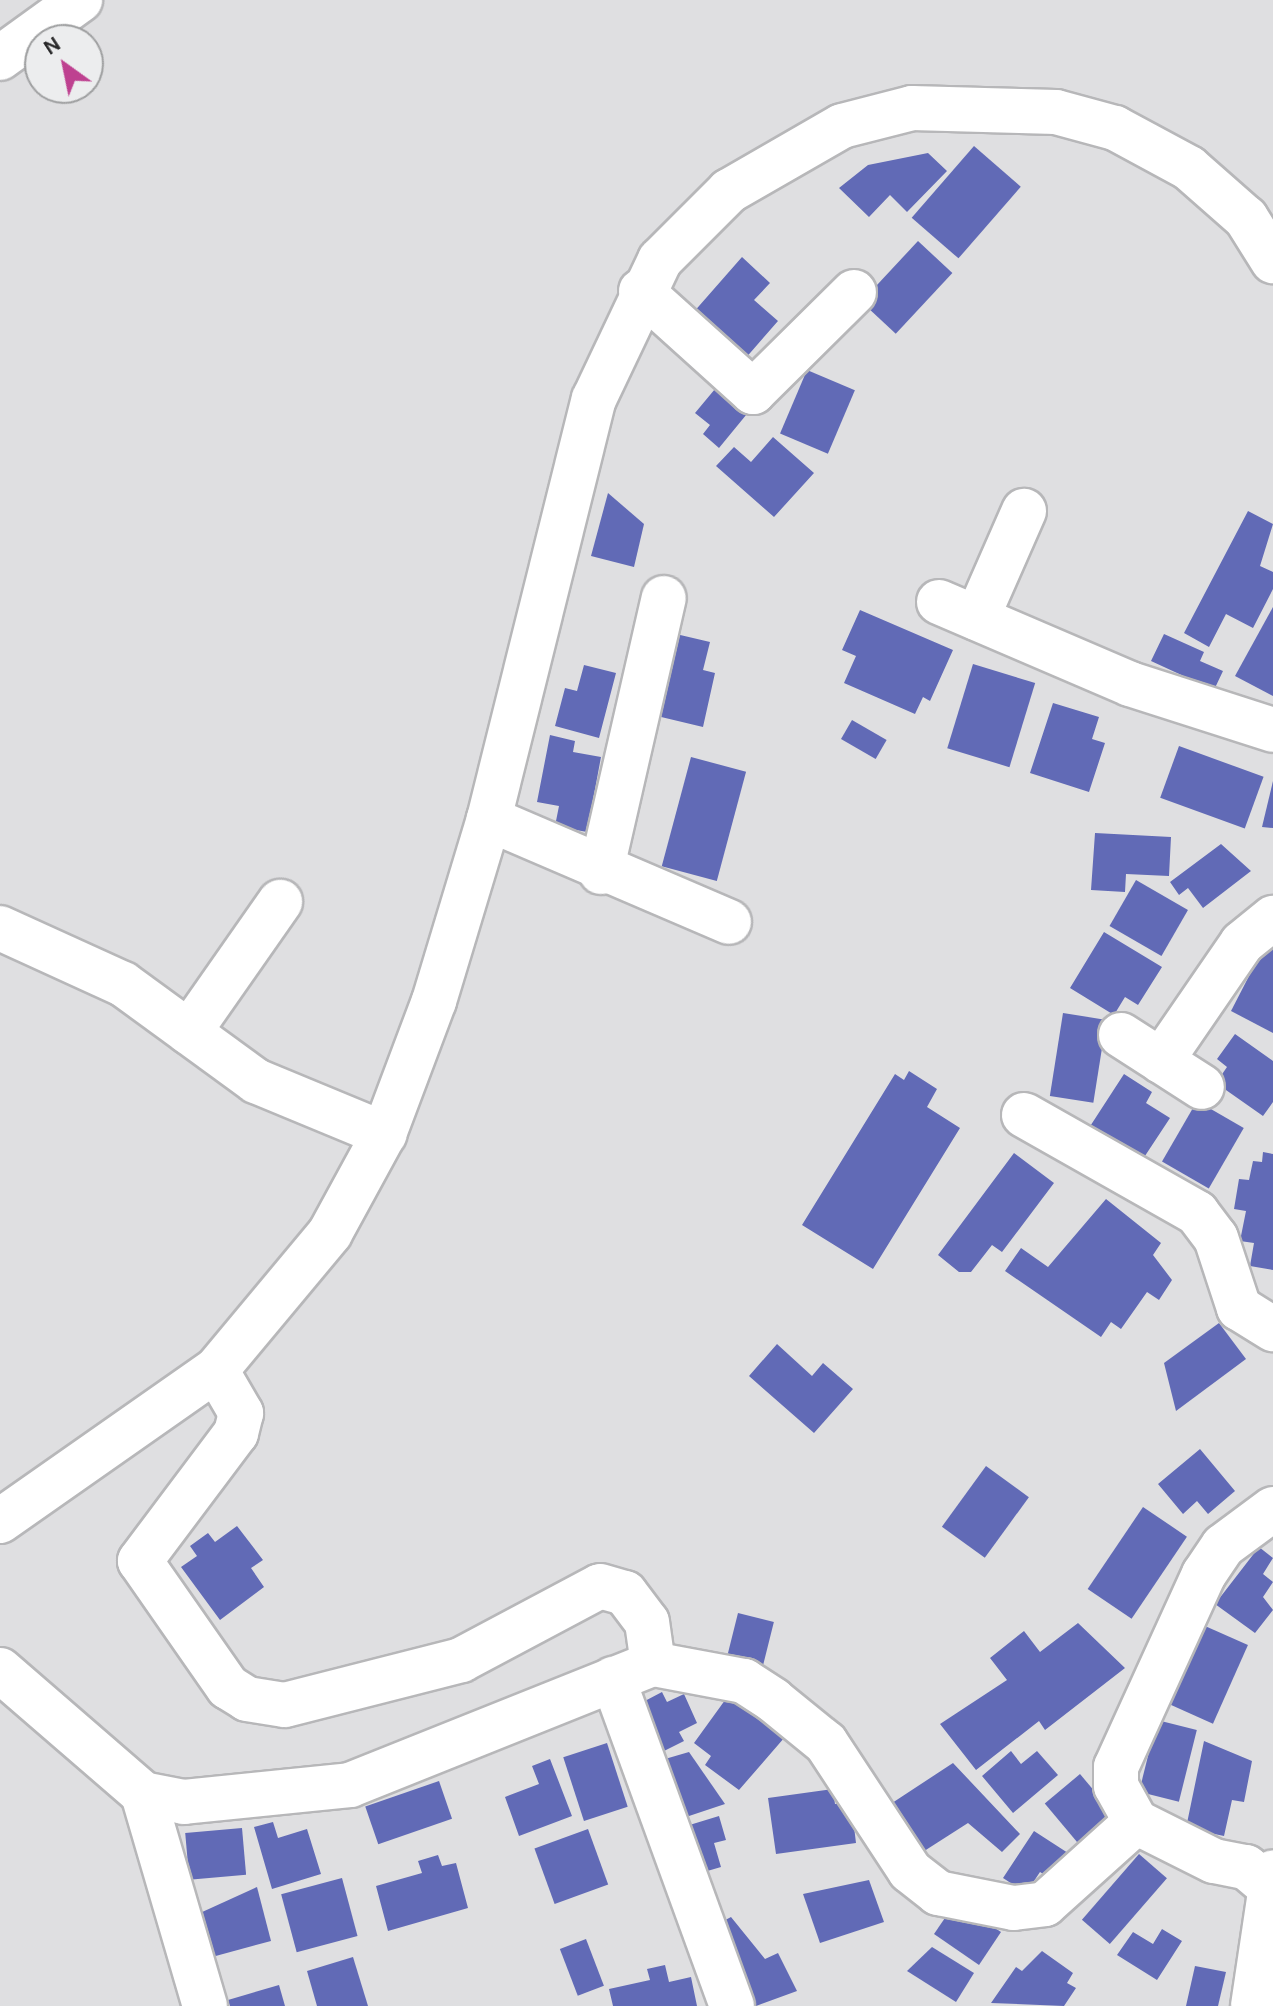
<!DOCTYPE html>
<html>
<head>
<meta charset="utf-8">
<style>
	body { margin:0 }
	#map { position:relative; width:1273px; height:2006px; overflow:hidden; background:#dfdfe1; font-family:Karla,sans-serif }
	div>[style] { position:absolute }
	.building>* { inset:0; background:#616ab6; transform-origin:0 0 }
	.roads { filter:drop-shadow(2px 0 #b7b7b9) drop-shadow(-2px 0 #b7b7b9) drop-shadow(0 2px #b7b7b9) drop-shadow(0 -2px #b7b7b9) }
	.minor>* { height:44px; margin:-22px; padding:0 22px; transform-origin:22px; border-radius:22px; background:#fff }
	span { translate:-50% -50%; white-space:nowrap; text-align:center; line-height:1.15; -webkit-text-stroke:8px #ecedee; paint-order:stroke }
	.north { position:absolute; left:24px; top:24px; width:80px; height:80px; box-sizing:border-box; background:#ecedee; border:2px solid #9e9fa0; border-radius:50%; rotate:327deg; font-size:22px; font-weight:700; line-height:32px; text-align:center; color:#29292a }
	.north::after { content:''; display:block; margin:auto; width:28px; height:36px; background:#be4190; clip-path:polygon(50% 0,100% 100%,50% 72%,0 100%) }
</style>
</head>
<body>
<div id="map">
	<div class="building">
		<div style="left:974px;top:146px;width:62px;height:95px;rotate:41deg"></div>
		<div style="clip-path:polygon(928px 153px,947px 171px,907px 212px,890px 195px,869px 217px,839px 188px,868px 165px)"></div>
		<div style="left:918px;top:241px;width:47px;height:83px;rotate:43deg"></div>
		<div style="clip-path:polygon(742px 257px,770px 283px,754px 300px,778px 321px,744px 360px,692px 314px)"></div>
		<div style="left:807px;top:370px;width:52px;height:69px;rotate:23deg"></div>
		<div style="clip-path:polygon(720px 383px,751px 409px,719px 448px,703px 434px,710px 425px,695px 413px)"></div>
		<div style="clip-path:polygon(773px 437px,814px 473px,774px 517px,716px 466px,734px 447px,751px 462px)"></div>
		<div style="clip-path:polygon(608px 493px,644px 524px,634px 567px,591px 556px)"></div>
		<div style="clip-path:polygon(1248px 511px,1273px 524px,1260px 566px,1273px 572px,1273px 589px,1253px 628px,1226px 614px,1209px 647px,1184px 633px)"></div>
		<div style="clip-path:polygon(1273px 607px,1273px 696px,1235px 676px)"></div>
		<div style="clip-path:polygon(860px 610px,953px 650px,930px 701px,923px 697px,915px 714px,844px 683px,856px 656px,842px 650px)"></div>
		<div style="clip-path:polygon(676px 634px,710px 642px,703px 670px,715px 673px,703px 727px,657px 716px)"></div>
		<div style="clip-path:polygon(1164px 634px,1204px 652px,1200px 661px,1223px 671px,1214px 690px,1151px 661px)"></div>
		<div style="left:973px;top:664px;width:65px;height:88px;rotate:17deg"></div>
		<div style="clip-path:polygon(584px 665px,616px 673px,599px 738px,555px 726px,565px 688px,577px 691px)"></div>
		<div style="clip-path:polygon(1053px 703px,1099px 717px,1092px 739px,1105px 743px,1089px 792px,1030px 773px)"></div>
		<div style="left:852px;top:720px;width:40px;height:22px;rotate:30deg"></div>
		<div style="clip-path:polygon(550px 735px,575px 741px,573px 752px,601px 757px,587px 832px,555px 826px,559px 806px,537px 802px)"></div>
		<div style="left:1179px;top:746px;width:90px;height:55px;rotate:20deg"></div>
		<div style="left:691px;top:757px;width:57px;height:113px;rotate:15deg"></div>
		<div style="clip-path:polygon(1273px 781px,1273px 828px,1262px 827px)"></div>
		<div style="clip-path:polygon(1095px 833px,1171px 837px,1169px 876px,1126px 874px,1125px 892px,1091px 890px)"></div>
		<div style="clip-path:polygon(1221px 844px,1251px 871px,1203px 908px,1188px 888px,1179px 895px,1170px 882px)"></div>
		<div style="left:1136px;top:880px;width:60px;height:53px;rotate:30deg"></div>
		<div style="clip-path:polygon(1104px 932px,1162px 967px,1138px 1005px,1125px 997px,1114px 1015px,1070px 988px)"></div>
		<div style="clip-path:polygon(1265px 945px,1273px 949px,1273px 1033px,1231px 1011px)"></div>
		<div style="left:1063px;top:1013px;width:44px;height:84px;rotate:9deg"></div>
		<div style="clip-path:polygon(1235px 1034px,1273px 1061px,1273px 1102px,1263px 1116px,1216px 1083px,1227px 1067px,1217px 1059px)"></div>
		<div style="clip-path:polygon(909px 1071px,937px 1089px,927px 1107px,960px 1128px,873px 1269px,802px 1225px,895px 1074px,904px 1080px)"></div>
		<div style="clip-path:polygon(1124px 1074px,1152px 1092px,1146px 1103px,1170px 1118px,1139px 1165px,1087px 1131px)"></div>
		<div style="left:1197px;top:1101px;width:54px;height:70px;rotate:30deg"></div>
		<div style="clip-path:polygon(1263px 1152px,1273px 1154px,1273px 1270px,1250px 1266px,1254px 1243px,1240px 1241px,1246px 1211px,1234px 1209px,1239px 1179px,1249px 1180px,1253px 1161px,1262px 1162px)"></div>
		<div style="clip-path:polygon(1014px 1153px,1054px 1183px,1002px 1252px,992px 1245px,971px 1272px,959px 1272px,938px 1255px)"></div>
		<div style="clip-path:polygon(1106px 1199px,1161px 1243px,1153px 1255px,1172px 1280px,1159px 1300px,1147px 1292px,1121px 1329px,1111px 1322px,1101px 1337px,1005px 1271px,1021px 1248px,1048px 1267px)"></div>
		<div style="clip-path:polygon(1219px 1323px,1246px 1359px,1176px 1411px,1164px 1363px)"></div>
		<div style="clip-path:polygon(777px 1344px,812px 1376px,823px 1363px,853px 1389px,814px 1433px,749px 1376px)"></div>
		<div style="clip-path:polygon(1200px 1449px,1235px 1491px,1208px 1514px,1197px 1501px,1183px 1514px,1158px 1484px)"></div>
		<div style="left:986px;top:1466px;width:53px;height:75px;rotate:36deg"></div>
		<div style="left:1143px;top:1507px;width:53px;height:99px;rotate:34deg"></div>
		<div style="clip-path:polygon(237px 1526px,263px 1560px,251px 1568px,264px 1587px,220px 1620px,181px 1567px,197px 1556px,190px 1546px,208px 1533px,215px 1542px)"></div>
		<div style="clip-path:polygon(1259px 1547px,1273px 1558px,1263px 1574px,1273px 1582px,1263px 1597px,1273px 1610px,1255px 1633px,1215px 1604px)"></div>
		<div style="left:738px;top:1613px;width:37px;height:47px;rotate:14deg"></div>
		<div style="clip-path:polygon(1078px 1623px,1125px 1668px,1045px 1730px,1039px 1721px,976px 1770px,940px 1724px,1007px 1680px,990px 1658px,1024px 1631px,1040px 1652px)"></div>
		<div style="left:1205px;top:1626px;width:47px;height:86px;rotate:24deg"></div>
		<div style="clip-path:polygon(662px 1692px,667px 1702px,684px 1694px,697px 1723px,679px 1732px,684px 1741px,664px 1751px,641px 1703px)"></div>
		<div style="clip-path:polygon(728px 1696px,791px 1730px,739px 1790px,705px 1765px,711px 1756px,694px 1743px)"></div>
		<div style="left:1157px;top:1720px;width:41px;height:74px;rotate:14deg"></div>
		<div style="clip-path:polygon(1204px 1741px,1252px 1761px,1244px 1802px,1232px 1800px,1224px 1836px,1186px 1828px)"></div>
		<div style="left:607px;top:1743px;width:67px;height:46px;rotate:72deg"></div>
		<div style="clip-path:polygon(1011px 1751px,1021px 1764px,1037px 1751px,1058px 1775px,1013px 1813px,982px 1776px)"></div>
		<div style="clip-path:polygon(689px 1752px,725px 1804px,683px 1818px,665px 1759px)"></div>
		<div style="clip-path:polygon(550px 1759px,572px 1816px,519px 1836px,505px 1797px,539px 1784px,532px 1766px)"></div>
		<div style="clip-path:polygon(953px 1763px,1020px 1834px,1002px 1852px,968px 1823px,918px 1855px,886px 1807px)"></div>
		<div style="left:1080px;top:1774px;width:59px;height:46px;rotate:50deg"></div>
		<div style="left:439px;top:1781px;width:40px;height:78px;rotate:71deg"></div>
		<div style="clip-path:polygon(833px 1789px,835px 1804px,851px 1802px,856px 1843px,776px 1854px,768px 1798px)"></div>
		<div style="clip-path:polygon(719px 1816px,726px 1840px,714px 1843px,721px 1867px,697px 1874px,683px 1827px)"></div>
		<div style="clip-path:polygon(273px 1822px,278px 1838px,307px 1829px,321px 1874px,272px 1889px,254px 1827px)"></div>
		<div style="left:242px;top:1828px;width:47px;height:57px;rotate:85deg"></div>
		<div style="left:588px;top:1829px;width:59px;height:57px;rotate:70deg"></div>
		<div style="clip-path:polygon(1034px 1831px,1068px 1853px,1051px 1879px,1040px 1872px,1026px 1893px,1003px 1878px)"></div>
		<div style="left:1139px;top:1854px;width:37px;height:87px;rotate:41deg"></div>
		<div style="clip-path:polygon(438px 1855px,442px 1866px,456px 1863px,468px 1908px,388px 1931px,376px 1886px,422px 1873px,418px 1861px)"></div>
		<div style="left:342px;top:1878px;width:60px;height:63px;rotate:75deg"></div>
		<div style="clip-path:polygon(869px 1880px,884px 1922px,820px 1943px,803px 1894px)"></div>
		<div style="clip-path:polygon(257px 1887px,271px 1941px,212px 1957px,200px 1913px)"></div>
		<div style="clip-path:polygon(949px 1912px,978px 1917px,1001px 1932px,979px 1965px,934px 1934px)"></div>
		<div style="clip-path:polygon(731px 1917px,765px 1959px,778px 1953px,797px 1991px,756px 2006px,714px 1926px)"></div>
		<div style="clip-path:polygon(1162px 1929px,1182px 1941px,1157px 1980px,1117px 1955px,1133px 1932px,1153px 1944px)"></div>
		<div style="left:586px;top:1939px;width:50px;height:28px;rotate:69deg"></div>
		<div style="clip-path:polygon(932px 1947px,974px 1973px,956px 2002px,907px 1971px)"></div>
		<div style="clip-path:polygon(1042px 1951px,1073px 1973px,1067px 1983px,1076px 1988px,1064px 2006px,991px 2003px,1016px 1967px,1022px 1971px)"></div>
		<div style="clip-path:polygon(353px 1957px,368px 2006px,317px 2006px,307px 1971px)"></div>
		<div style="clip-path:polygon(665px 1965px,669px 1982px,691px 1977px,697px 2006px,613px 2006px,609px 1989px,650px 1980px,647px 1969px)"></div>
		<div style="clip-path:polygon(1195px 1966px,1226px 1972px,1218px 2006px,1186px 2006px)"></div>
		<div style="clip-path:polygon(279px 1985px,285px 2006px,230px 2006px,228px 2000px)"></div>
	</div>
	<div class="roads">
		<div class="minor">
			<div style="left:0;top:58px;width:99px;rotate:-35.9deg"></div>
			<div style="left:641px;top:291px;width:151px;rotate:42deg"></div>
			<div style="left:753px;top:392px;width:142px;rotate:-44.7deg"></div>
			<div style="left:939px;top:602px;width:208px;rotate:23.2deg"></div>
			<div style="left:1130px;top:684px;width:150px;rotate:17.8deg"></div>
			<div style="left:977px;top:618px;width:117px;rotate:-66.3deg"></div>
			<div style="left:489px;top:819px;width:261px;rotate:23.2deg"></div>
			<div style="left:601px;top:872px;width:281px;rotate:-77.1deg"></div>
			<div style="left:0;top:928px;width:135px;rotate:24.5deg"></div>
			<div style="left:123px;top:984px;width:165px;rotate:36.1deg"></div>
			<div style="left:256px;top:1081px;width:139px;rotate:22.5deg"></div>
			<div style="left:189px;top:1032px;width:159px;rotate:-55deg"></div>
			<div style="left:1121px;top:1035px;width:96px;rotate:32.7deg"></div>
			<div style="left:1161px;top:1061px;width:143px;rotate:-55.5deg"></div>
			<div style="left:1242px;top:943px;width:40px;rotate:-39deg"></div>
			<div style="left:1024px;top:1115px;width:199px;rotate:29.5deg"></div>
			<div style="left:1197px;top:1213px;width:31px;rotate:53deg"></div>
			<div style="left:1216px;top:1238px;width:74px;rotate:71.8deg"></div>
			<div style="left:1239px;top:1308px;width:40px;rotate:32deg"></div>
			<div style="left:216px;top:1370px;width:50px;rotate:59.8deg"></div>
			<div style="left:241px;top:1413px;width:21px;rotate:104deg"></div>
			<div style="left:236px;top:1433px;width:160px;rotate:126.9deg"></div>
			<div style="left:140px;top:1561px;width:154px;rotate:55.1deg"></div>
			<div style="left:228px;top:1687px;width:22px;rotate:32deg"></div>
			<div style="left:247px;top:1699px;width:38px;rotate:9deg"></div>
			<div style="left:285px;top:1705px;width:182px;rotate:-14.3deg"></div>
			<div style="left:461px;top:1660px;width:157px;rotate:-28deg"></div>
			<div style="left:600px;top:1586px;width:26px;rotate:16deg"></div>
			<div style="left:625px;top:1593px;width:36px;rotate:53deg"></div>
			<div style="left:647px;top:1622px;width:42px;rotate:81.9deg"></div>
			<div style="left:1273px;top:1509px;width:62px;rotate:143.5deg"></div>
			<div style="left:1223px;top:1546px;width:34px;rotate:124deg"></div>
			<div style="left:1204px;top:1574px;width:212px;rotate:114.5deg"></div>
			<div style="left:1116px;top:1767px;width:19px;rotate:90deg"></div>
			<div style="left:1116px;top:1786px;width:41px;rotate:60.9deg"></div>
			<div style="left:1136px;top:1822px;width:87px;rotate:26.6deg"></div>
			<div style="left:1214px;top:1861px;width:33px;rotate:11deg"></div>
			<div style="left:1246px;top:1867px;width:35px;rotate:40deg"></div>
			<div style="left:0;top:1521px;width:264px;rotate:-35deg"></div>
			<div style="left:216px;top:1370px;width:178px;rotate:-50.2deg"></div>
			<div style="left:330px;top:1233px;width:113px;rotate:-61.4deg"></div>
			<div style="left:384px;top:1134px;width:142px;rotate:-69.4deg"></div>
			<div style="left:434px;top:1001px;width:190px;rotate:-73.2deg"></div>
			<div style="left:489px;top:819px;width:433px;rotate:-76deg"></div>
			<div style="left:594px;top:399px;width:154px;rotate:-64.6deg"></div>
			<div style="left:660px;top:260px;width:98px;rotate:-45deg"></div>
			<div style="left:729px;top:191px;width:130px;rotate:-29.9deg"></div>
			<div style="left:842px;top:126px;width:72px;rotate:-14.4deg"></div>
			<div style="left:912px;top:108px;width:144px;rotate:1.6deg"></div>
			<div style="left:1056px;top:112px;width:61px;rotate:15.2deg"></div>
			<div style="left:1115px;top:128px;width:84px;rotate:28.4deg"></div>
			<div style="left:1189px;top:168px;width:76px;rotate:41.3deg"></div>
			<div style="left:1246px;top:218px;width:51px;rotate:57.9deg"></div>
			<div style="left:0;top:1670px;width:189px;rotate:40.9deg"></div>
			<div style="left:143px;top:1794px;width:42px;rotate:11deg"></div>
			<div style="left:184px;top:1802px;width:167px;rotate:-5.8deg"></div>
			<div style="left:350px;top:1785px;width:326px;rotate:-21.8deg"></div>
			<div style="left:653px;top:1664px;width:93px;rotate:10.6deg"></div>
			<div style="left:744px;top:1681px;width:35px;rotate:33deg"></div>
			<div style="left:773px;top:1700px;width:68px;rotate:39.1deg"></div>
			<div style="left:826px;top:1743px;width:153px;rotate:56.7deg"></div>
			<div style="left:910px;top:1871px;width:36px;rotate:38deg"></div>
			<div style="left:938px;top:1893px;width:77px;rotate:11.2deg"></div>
			<div style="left:1014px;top:1908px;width:31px;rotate:-7deg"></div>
			<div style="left:1045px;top:1904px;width:122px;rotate:-42deg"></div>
			<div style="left:613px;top:1679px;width:348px;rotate:70deg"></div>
			<div style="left:143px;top:1794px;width:221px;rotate:73.7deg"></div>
			<div style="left:1253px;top:2006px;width:135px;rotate:-81.5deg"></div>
		</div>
	</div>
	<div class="north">N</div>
</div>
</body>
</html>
